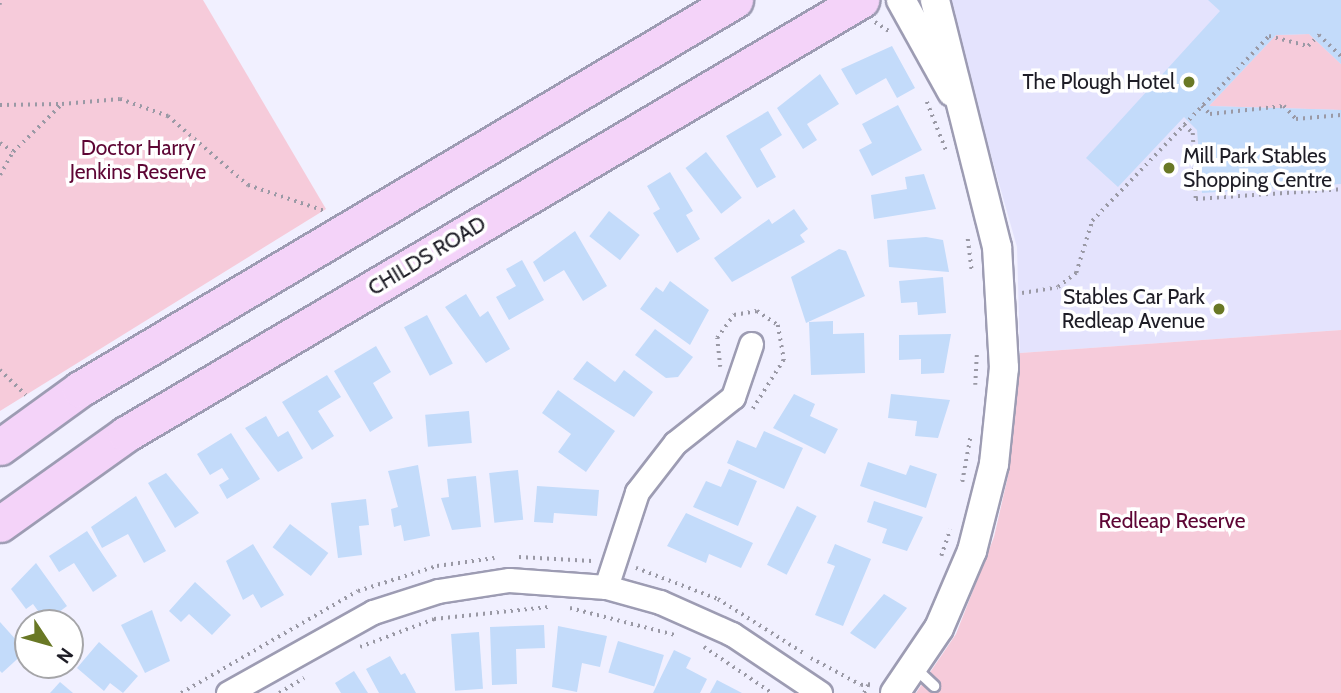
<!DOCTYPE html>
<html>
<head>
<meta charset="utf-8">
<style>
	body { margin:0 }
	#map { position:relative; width:1341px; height:693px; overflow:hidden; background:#f1f0ff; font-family:Cabin,sans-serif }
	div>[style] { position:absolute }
	.built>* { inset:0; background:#e4e3fd }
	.green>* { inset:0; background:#f6cbda }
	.building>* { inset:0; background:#c3dbfa; transform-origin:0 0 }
	.path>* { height:3.5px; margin-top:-1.75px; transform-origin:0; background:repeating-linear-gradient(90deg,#9a99a5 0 2px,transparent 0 7px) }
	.roads { filter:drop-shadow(2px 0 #9d9cb3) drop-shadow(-2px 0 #9d9cb3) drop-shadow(0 2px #9d9cb3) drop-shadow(0 -2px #9d9cb3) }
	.service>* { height:10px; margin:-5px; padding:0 5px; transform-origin:5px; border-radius:5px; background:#fff }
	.minor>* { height:23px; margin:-11.5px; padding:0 11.5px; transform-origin:11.5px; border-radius:11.5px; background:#fff }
	.tertiary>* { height:28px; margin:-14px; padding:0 14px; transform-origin:14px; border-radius:14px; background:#fff }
	.primary>* { height:35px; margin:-17.5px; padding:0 17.5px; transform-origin:17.5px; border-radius:17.5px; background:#f4d3f9 }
	.dots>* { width:19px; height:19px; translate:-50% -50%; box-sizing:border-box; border:4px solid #fff; border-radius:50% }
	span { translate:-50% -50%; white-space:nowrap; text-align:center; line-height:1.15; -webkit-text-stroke:7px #fff; paint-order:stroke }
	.poi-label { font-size:21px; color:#1e1d26 }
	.right { translate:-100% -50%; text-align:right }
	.left { translate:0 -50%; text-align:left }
	.park-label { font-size:21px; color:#5e0635 }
	.street-label { font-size:21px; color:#1e1d26 }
	.north { position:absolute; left:14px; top:609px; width:70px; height:70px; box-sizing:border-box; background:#fff; border:2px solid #a5a5a8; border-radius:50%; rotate:126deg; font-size:19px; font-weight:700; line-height:28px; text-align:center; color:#1e1d26 }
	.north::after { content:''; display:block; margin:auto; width:24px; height:32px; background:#697825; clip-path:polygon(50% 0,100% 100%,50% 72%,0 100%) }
</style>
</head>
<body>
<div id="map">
	<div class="built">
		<div style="clip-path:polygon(947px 0,1341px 0,1341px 330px,1020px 353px,1017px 247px)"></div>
	</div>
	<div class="green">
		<div style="clip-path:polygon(0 0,203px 0,326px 209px,0 411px)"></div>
		<div style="clip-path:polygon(1309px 34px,1341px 64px,1341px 110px,1209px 106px,1276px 35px)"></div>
		<div style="clip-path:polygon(1341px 330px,1341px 693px,916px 693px,956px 634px,994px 537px,1008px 476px,1020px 353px)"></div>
	</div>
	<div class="building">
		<div style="clip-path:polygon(1208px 0,1341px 0,1341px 64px,1309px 34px,1276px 35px,1209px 106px,1341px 110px,1341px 184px,1202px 193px,1197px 130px,1184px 117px,1118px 187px,1086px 158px,1220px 11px)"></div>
		<div style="clip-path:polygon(892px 46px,915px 88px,897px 98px,886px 78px,856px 95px,841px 69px)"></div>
		<div style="clip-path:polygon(820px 74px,839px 104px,807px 124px,817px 140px,803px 149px,777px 108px)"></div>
		<div style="clip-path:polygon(898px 105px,922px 150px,872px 176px,859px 150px,872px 143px,862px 124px)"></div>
		<div style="clip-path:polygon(768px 111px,782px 135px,760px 149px,776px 177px,757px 188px,726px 136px)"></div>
		<div style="left:706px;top:152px;width:58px;height:26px;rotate:52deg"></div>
		<div style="clip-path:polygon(670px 172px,693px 211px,686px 215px,700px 239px,677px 253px,653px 213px,660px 209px,647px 186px)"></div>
		<div style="clip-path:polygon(924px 174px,936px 209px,874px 219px,871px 195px,907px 189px,905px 177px)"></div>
		<div style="clip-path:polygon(794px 209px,808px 229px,800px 235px,805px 242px,732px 282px,714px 258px,769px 219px,772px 224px)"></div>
		<div style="left:609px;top:211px;width:39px;height:32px;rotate:38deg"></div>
		<div style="clip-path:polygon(575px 231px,607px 286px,583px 301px,564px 270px,544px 282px,533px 262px)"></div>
		<div style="clip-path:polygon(926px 237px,943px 240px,949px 272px,889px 267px,887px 240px)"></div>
		<div style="clip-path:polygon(839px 249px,846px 251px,865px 296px,806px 323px,791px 277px)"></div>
		<div style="clip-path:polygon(522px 260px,544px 300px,509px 320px,496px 297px,516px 286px,506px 269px)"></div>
		<div style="clip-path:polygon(943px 277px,946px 313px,918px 315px,917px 302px,901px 303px,899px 281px)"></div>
		<div style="clip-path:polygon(670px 281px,709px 310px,690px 345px,640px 309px,656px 287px,663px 292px)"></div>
		<div style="clip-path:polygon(466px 294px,480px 317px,488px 311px,510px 349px,486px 363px,445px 307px)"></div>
		<div style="left:427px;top:315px;width:55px;height:26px;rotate:62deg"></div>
		<div style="clip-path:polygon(833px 321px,833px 334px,864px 333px,865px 373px,811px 375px,809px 322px)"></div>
		<div style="clip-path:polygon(655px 329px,693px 357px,678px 377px,666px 378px,635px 355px)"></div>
		<div style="clip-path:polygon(951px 334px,944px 373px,921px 374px,921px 359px,899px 360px,899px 335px)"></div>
		<div style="clip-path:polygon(376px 346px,391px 372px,373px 383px,393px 418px,370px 432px,334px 371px)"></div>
		<div style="clip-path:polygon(587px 361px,615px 382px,624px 370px,653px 392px,634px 417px,573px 379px)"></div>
		<div style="clip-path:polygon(327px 375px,341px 397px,318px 411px,334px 436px,312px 450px,282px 402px)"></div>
		<div style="clip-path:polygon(558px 390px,615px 431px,586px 472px,558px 452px,571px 434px,542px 413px)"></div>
		<div style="clip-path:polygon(794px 394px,815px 404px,810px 416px,838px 429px,825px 454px,773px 428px)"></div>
		<div style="clip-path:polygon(891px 394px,950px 400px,938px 438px,915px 436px,917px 421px,888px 418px)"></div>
		<div style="left:469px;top:411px;width:32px;height:44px;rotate:85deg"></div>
		<div style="clip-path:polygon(266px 416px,278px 437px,288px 431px,303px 458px,278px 472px,245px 428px)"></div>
		<div style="clip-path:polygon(764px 431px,803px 448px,784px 489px,727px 463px,737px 440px,756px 448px)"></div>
		<div style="clip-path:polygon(231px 433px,260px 479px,227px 499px,219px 485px,229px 479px,222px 468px,210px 475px,197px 454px)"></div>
		<div style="clip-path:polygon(868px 462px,906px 475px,910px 465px,937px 474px,926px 508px,860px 486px)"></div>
		<div style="clip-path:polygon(418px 465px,430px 536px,404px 541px,401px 525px,394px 527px,391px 509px,398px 507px,388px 471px)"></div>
		<div style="clip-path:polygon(729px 469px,757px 481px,738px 526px,693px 507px,706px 481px,721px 487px)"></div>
		<div style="left:518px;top:470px;width:50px;height:29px;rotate:84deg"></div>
		<div style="clip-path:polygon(166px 473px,199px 513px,175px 528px,148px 483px)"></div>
		<div style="clip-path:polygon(476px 476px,481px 527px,452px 530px,441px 498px,449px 497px,447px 479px)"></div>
		<div style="clip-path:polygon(537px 486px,599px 490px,597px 516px,554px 513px,553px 523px,534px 522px)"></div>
		<div style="clip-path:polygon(136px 496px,166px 551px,144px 563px,128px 534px,102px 548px,91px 527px)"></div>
		<div style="clip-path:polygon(366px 499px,369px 525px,359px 526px,362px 555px,338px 558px,331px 503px)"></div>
		<div style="clip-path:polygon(874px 501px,923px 517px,907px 551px,882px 543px,887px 529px,867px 522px)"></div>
		<div style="left:797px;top:506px;width:22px;height:66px;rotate:27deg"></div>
		<div style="clip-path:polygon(686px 513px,753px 543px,741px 568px,709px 554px,706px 563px,667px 546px)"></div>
		<div style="left:290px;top:524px;width:48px;height:29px;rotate:37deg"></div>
		<div style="clip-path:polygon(87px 531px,117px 576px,93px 592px,74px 563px,59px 572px,49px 556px)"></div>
		<div style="clip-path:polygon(253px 544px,284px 595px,261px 608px,253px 594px,243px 600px,226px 561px)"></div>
		<div style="clip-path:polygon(835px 544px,871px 559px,843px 626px,815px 615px,835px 566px,827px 563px)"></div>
		<div style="clip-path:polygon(36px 563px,67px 606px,46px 622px,33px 604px,26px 609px,11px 589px)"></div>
		<div style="clip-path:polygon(195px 582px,231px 615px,212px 635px,189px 614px,181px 622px,169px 611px)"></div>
		<div style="clip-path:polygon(884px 594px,907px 608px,875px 649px,850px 633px)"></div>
		<div style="clip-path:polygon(152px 610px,170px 661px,145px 673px,121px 625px)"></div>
		<div style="clip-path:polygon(0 622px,26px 651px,2px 673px,0 671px)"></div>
		<div style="clip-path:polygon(544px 625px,545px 648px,516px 649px,517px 684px,492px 685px,490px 627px)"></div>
		<div style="clip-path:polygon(558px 626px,607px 636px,600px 667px,582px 663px,577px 692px,552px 687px)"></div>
		<div style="left:479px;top:632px;width:57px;height:28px;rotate:86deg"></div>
		<div style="left:618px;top:641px;width:48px;height:33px;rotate:17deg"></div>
		<div style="clip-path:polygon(99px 642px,138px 676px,123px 693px,110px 683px,104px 691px,77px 668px)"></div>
		<div style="clip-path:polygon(674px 650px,691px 658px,686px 668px,707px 679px,700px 693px,653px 693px)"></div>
		<div style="clip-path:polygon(390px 656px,401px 675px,405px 673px,416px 693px,379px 693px,366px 669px)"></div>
		<div style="clip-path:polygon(354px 671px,368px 693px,341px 693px,335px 683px)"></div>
		<div style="clip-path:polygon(717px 680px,742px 693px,710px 693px)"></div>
		<div style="clip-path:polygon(60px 682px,73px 693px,50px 693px)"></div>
	</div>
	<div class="path">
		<div style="left:0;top:3px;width:2px;rotate:90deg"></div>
		<div style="left:875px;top:22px;width:17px;rotate:33deg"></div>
		<div style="left:927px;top:102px;width:52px;rotate:68.4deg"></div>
		<div style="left:0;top:105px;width:60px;rotate:-1deg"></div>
		<div style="left:1202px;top:106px;width:11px;rotate:45deg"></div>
		<div style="left:1210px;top:114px;width:74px;rotate:-6.2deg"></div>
		<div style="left:1284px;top:106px;width:18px;rotate:47deg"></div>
		<div style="left:1296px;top:119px;width:45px;rotate:-5.1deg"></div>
		<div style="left:1184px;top:125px;width:123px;rotate:-46.3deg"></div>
		<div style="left:1269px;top:36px;width:40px;rotate:14.4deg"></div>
		<div style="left:1308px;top:46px;width:16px;rotate:-45deg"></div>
		<div style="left:1319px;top:35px;width:30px;rotate:44deg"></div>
		<div style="left:0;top:143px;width:15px;rotate:32deg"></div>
		<div style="left:0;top:175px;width:26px;rotate:-61deg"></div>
		<div style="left:13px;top:152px;width:69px;rotate:-44.4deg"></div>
		<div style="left:62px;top:104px;width:58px;rotate:-4.9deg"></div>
		<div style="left:120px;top:99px;width:51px;rotate:19.5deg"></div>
		<div style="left:168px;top:116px;width:106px;rotate:40.8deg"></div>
		<div style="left:248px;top:185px;width:81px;rotate:18.7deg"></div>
		<div style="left:968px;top:239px;width:31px;rotate:83deg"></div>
		<div style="left:1022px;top:293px;width:36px;rotate:-9deg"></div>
		<div style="left:1058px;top:287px;width:23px;rotate:-38deg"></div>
		<div style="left:1076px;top:273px;width:54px;rotate:-72.9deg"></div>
		<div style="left:1092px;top:221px;width:133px;rotate:-46.2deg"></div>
		<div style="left:1184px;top:125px;width:12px;rotate:42deg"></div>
		<div style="left:1193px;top:133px;width:66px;rotate:87.4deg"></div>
		<div style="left:1196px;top:199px;width:145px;rotate:-3.9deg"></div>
		<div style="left:720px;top:367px;width:29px;rotate:-96deg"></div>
		<div style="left:717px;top:338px;width:29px;rotate:-54deg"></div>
		<div style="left:734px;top:315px;width:23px;rotate:-10deg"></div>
		<div style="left:757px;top:311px;width:25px;rotate:34deg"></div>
		<div style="left:778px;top:325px;width:36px;rotate:80deg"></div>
		<div style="left:784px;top:360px;width:58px;rotate:122.3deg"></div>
		<div style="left:0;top:370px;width:36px;rotate:44deg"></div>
		<div style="left:975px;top:385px;width:34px;rotate:-87deg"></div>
		<div style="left:962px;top:482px;width:45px;rotate:-79.7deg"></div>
		<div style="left:941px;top:556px;width:28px;rotate:-71deg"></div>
		<div style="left:519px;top:557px;width:73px;rotate:3.1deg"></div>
		<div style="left:636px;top:568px;width:88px;rotate:20.7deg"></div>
		<div style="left:718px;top:599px;width:103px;rotate:32.3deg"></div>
		<div style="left:570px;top:608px;width:108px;rotate:14.4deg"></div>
		<div style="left:360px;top:647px;width:79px;rotate:-20.7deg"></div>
		<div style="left:434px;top:619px;width:116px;rotate:-6deg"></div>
		<div style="left:704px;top:647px;width:82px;rotate:34.1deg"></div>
		<div style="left:811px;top:658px;width:57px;rotate:28.4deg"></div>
		<div style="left:861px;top:685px;width:12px;rotate:-5deg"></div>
		<div style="left:181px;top:693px;width:204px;rotate:-30deg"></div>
		<div style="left:358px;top:591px;width:83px;rotate:-17.6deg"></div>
		<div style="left:437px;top:566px;width:58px;rotate:-8deg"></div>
		<div style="left:279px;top:693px;width:29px;rotate:-31deg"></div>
		<div style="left:864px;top:693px;width:9px;rotate:-63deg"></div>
	</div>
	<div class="roads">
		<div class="service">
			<div style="left:916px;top:669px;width:25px;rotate:43deg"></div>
		</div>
		<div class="minor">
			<div style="left:606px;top:587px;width:100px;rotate:-71.9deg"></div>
			<div style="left:637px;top:492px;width:62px;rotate:-52.2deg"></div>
			<div style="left:675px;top:443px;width:74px;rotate:-38.4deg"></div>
			<div style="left:733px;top:397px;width:56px;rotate:-71.2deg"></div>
			<div style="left:228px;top:693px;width:166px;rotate:-29.2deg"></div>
			<div style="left:373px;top:612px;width:68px;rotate:-17.9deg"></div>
			<div style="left:438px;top:591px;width:72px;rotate:-8.8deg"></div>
			<div style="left:509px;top:580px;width:97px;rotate:4.1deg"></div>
			<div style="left:606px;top:587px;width:56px;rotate:15.5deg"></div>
			<div style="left:660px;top:602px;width:79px;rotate:24deg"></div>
			<div style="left:732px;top:634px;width:106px;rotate:33.8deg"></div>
		</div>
		<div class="tertiary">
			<div style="left:901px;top:0;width:105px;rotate:61deg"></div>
			<div style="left:895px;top:693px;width:78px;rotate:-55.9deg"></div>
			<div style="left:939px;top:628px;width:84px;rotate:-66.8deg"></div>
			<div style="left:972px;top:551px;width:90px;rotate:-75.8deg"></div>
			<div style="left:994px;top:464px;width:97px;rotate:-84.1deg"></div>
			<div style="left:1004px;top:368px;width:121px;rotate:-93.3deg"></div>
			<div style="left:997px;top:247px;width:255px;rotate:-104.1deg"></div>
		</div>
		<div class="primary">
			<div style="left:0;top:447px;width:99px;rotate:-35.9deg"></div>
			<div style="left:80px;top:389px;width:762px;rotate:-30.71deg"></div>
			<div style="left:0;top:524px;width:155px;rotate:-35.5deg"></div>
			<div style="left:126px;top:434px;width:854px;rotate:-30.56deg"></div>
		</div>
	</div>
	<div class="dots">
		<div style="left:1189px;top:82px;background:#697825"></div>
		<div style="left:1169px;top:168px;background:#697825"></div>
		<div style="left:1219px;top:309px;background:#697825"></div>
	</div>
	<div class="poi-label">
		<span class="right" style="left:1175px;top:82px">The Plough Hotel</span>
		<span class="left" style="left:1183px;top:168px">Mill Park Stables<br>Shopping Centre</span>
		<span class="right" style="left:1205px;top:309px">Stables Car Park<br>Redleap Avenue</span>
	</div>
	<div class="park-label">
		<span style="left:138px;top:160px">Doctor Harry<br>Jenkins Reserve</span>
		<span style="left:1172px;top:521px">Redleap Reserve</span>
	</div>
	<div class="street-label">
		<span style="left:427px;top:256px;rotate:-31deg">CHILDS ROAD</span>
	</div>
	<div class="north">N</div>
</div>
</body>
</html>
